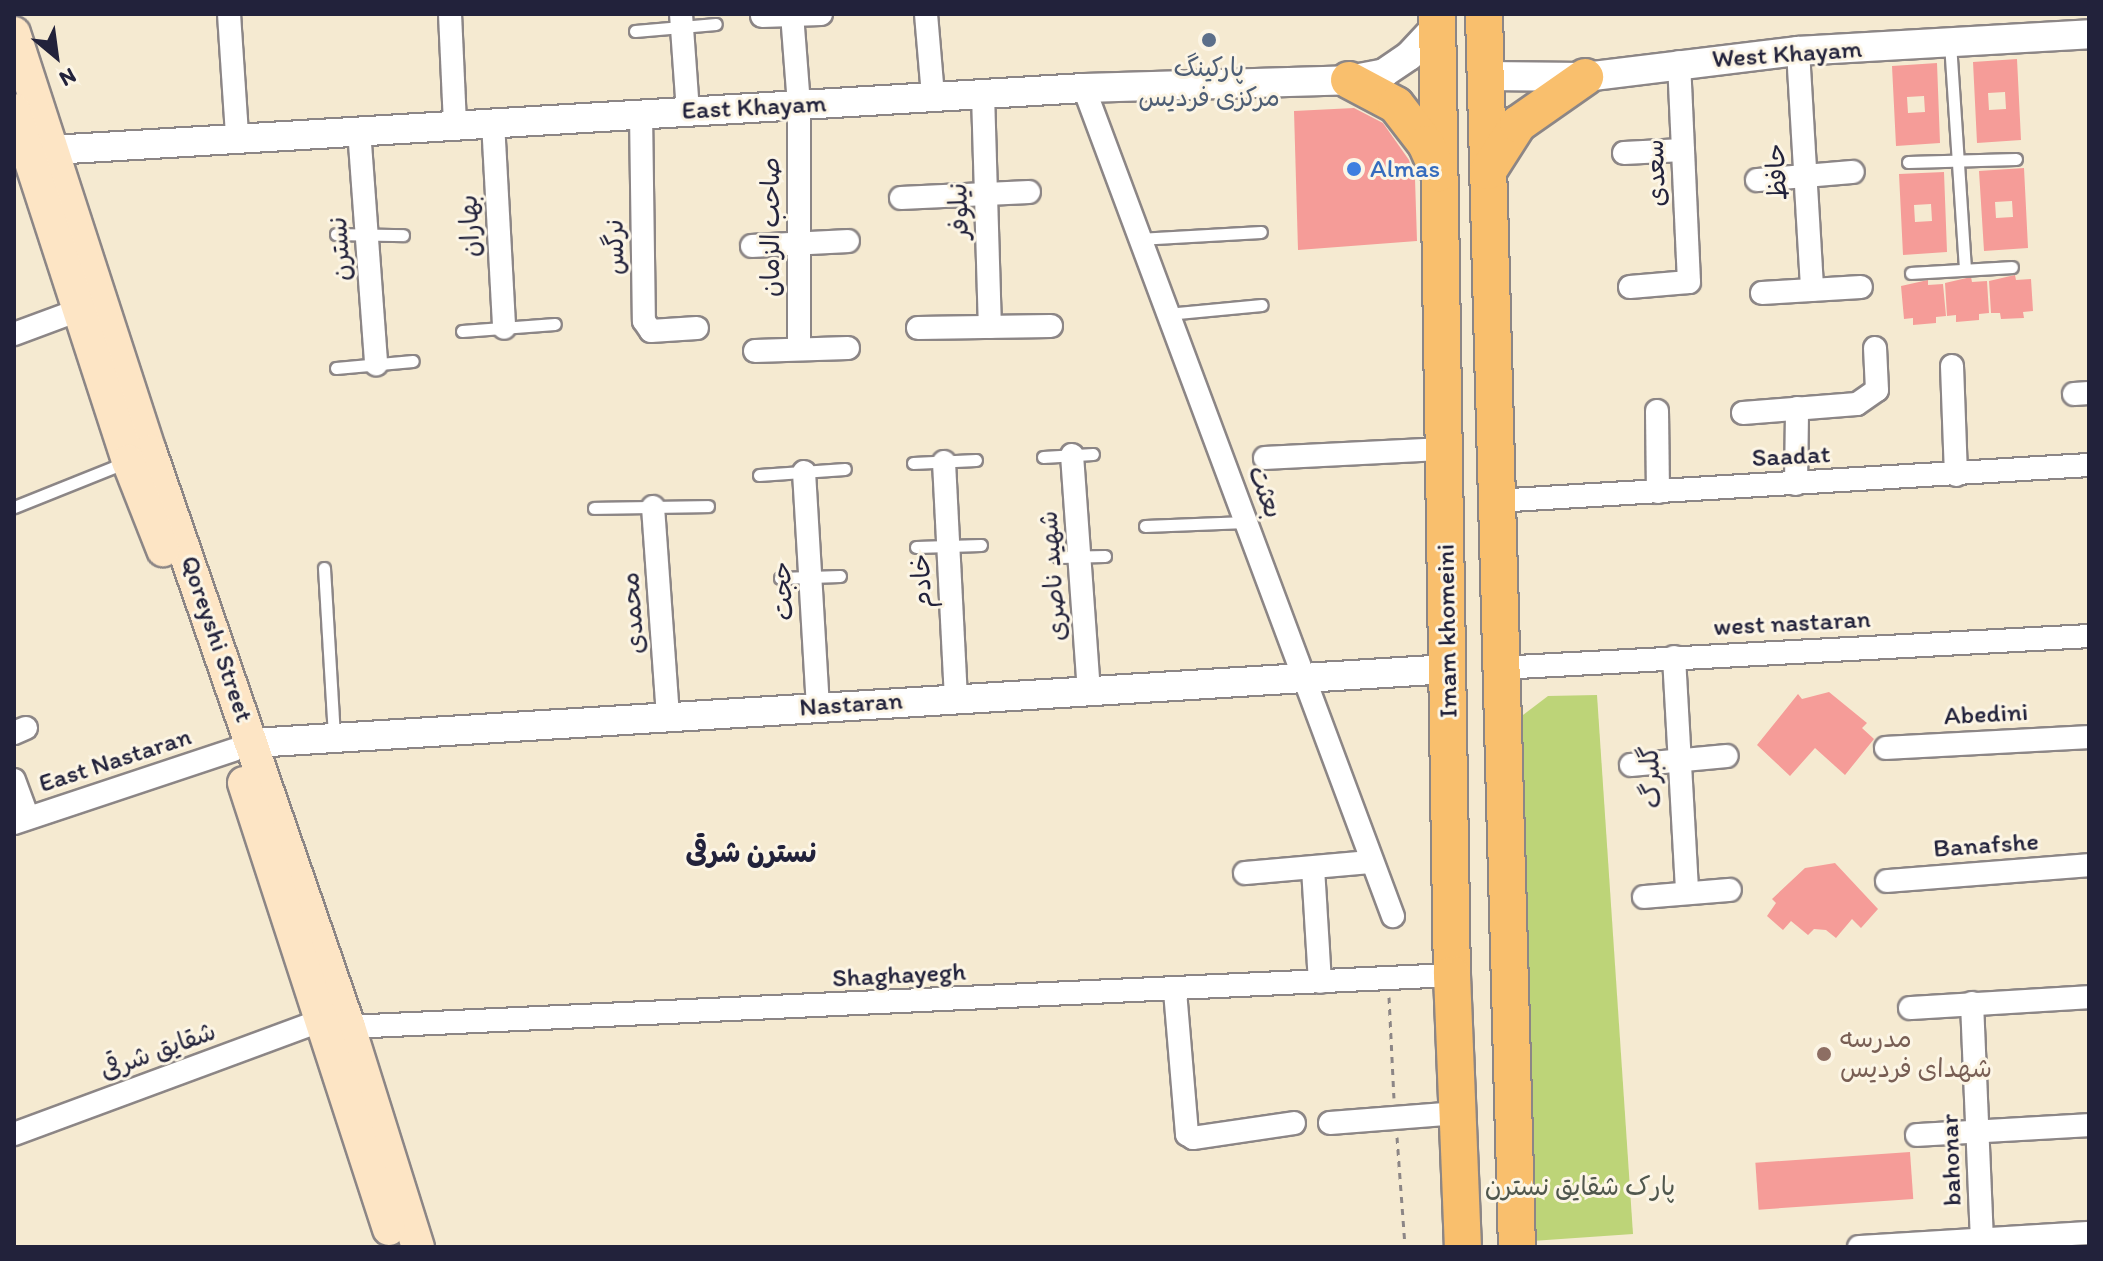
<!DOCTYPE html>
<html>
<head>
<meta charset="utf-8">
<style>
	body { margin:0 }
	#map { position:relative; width:2103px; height:1261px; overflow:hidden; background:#f5ead1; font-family:Itim,"Playpen Sans Arabic",sans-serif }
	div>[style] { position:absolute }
	.green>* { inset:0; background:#bdd478 }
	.building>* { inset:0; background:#f59c98; transform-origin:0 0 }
	.path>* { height:3px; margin-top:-1.5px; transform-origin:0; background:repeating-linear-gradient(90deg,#8c8686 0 6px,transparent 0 12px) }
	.roads { filter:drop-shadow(2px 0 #8c8686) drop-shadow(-2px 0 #8c8686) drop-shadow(0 2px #8c8686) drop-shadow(0 -2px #8c8686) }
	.service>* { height:11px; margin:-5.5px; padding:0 5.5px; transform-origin:5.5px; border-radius:5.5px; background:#fff }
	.minor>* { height:22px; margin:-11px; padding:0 11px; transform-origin:11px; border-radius:11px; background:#fff }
	.tertiary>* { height:28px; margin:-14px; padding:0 14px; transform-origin:14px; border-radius:14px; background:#fff }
	.secondary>* { height:32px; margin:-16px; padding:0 16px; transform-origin:16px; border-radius:16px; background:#fde5c5 }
	.primary>* { height:36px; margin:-18px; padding:0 18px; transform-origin:18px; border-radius:18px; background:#f9bf6d }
	.dots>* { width:22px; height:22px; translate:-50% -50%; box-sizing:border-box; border:4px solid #fcf5e5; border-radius:50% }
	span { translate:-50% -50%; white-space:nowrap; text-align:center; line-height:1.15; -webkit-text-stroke:6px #fcf5e5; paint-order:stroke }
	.street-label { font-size:26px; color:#22223b }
	.service-label { font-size:26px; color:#4e5e75 }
	.shop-label { font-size:26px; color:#366cbe }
	.left { translate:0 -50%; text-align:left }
	.education-label { font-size:26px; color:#785e54 }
	.park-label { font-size:26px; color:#50574d }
	.neighbourhood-label { font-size:28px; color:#22223b; font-weight:700 }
	.frame { position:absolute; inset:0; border:16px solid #22223b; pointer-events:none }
	.north { position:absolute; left:16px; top:16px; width:80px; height:80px; -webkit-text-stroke:6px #fcf5e5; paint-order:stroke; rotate:151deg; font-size:22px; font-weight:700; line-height:32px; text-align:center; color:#22223b }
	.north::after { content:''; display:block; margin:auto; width:28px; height:36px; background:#22223b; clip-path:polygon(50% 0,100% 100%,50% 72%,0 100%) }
</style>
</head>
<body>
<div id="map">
	<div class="green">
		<div style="clip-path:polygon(1597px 695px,1633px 1234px,1532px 1241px,1515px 721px,1548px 696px)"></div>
	</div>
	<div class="building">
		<div style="clip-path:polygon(evenodd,2017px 59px,2021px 140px,1977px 143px,1973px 62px,2017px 59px,2005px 92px,2006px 109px,1989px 110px,1988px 93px,2005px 92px)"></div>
		<div style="clip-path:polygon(evenodd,1937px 63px,1940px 143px,1896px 146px,1892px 66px,1937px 63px,1924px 96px,1925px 112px,1908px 113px,1907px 97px,1924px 96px)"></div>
		<div style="clip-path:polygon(1354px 108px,1383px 123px,1409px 160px,1415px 179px,1417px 241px,1298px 250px,1294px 111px)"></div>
		<div style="clip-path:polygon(evenodd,2024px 168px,2028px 248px,1984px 251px,1979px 171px,2024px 168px,2012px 201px,2013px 217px,1996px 218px,1995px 202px,2012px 201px)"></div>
		<div style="clip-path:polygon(evenodd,1944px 172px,1947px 252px,1903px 255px,1899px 174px,1944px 172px,1931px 204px,1932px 221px,1915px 222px,1914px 205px,1931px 204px)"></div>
		<div style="clip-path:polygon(2015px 275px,2016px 280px,2031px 279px,2033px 311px,2023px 312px,2024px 318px,2001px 319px,2000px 313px,1991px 313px,1989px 281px)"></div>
		<div style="clip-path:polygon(1971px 277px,1972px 282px,1987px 281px,1989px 313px,1979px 314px,1979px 320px,1956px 322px,1956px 315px,1947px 316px,1945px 283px)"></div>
		<div style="clip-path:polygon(1928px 280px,1928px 285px,1943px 284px,1946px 316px,1936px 317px,1936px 323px,1913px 325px,1913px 318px,1904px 319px,1901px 286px)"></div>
		<div style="clip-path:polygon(1829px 692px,1867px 723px,1862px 728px,1874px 739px,1845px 775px,1815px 748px,1790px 776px,1757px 745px,1798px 694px,1802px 699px)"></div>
		<div style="clip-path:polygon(1835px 863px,1878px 909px,1861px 928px,1852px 919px,1836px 938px,1826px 930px,1814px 929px,1808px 935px,1791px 921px,1783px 930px,1767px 916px,1776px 903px,1772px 899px,1805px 868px)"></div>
		<div style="left:1910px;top:1152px;width:47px;height:155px;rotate:86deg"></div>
	</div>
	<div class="path">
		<div style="left:1389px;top:997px;width:101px;rotate:87.2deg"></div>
		<div style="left:1397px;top:1137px;width:110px;rotate:85.8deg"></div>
	</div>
	<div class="roads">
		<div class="service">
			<div style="left:635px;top:31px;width:81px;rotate:-4.9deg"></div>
			<div style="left:1950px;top:43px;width:226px;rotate:86.2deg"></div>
			<div style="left:1908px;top:162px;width:108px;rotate:-1.6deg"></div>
			<div style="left:336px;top:234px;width:67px;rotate:0.9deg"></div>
			<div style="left:1138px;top:239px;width:123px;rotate:-3.3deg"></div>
			<div style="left:1911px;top:273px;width:101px;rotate:-3.4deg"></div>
			<div style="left:1167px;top:314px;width:95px;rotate:-5.4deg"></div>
			<div style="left:462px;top:331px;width:93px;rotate:-4.3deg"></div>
			<div style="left:336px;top:368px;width:77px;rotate:-5.2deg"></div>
			<div style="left:1043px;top:457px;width:50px;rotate:-3.4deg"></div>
			<div style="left:913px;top:463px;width:63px;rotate:-2.7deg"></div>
			<div style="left:759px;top:475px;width:86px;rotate:-4deg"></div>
			<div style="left:14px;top:507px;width:118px;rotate:-21.8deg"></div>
			<div style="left:594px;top:508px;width:114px;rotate:-1deg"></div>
			<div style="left:1145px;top:526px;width:101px;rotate:-2.3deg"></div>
			<div style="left:916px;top:547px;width:65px;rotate:-1.8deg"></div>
			<div style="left:1058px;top:557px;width:47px;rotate:-1.2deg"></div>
			<div style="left:324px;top:568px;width:169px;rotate:86.6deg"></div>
			<div style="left:780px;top:578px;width:60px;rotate:-1.9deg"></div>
		</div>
		<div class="minor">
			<div style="left:229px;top:14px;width:122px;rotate:86.2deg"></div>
			<div style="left:450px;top:14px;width:110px;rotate:87.4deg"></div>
			<div style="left:681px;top:14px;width:97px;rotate:85.9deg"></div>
			<div style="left:792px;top:14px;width:90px;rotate:85.6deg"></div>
			<div style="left:799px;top:104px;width:245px;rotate:90deg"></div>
			<div style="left:926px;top:14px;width:82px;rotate:85.1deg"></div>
			<div style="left:762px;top:16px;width:59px;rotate:-1.9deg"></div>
			<div style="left:1798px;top:51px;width:239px;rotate:86.6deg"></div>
			<div style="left:1084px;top:88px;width:884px;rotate:69.54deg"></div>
			<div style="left:983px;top:94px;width:233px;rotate:88.3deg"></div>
			<div style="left:641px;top:113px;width:208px;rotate:89.2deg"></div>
			<div style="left:644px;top:321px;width:12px;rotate:55deg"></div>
			<div style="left:651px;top:331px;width:46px;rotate:-3.7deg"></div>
			<div style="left:493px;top:122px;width:206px;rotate:86.9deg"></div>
			<div style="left:359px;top:130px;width:235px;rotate:85.8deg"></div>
			<div style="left:1624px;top:153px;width:59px;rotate:-2.9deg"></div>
			<div style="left:1757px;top:180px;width:96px;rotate:-4.8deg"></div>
			<div style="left:901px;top:198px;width:128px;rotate:-2.7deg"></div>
			<div style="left:752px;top:246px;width:96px;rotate:-3deg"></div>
			<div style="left:1630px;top:287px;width:59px;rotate:-4.8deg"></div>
			<div style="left:1689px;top:282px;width:220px;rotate:-92.6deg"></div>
			<div style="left:1762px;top:293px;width:99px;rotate:-3.5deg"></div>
			<div style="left:918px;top:328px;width:133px;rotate:-0.9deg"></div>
			<div style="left:14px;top:334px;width:69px;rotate:-20.3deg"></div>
			<div style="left:755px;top:351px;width:93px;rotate:-1.8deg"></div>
			<div style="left:1952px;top:366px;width:109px;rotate:87.9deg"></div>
			<div style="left:2074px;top:394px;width:15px;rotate:-4deg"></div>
			<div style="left:1657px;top:411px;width:81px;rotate:89.3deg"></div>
			<div style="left:1743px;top:413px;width:114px;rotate:-4.5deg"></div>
			<div style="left:1857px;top:404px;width:24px;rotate:-35deg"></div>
			<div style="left:1877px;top:390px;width:42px;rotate:-92.7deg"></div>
			<div style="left:1072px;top:455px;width:238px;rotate:85.9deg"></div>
			<div style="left:1265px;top:458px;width:179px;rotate:-2.9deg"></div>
			<div style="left:944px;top:462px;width:235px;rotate:87.1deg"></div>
			<div style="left:804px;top:472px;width:234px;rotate:86.6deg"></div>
			<div style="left:1796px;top:484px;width:76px;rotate:-89.2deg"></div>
			<div style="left:1495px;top:501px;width:595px;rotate:-3.47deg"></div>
			<div style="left:653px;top:507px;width:210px;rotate:85.9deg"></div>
			<div style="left:1674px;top:657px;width:236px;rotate:86.8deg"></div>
			<div style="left:1499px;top:668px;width:591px;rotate:-3.1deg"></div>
			<div style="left:14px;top:733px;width:13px;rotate:-23deg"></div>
			<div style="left:1886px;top:748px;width:203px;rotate:-3.1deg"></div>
			<div style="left:1631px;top:765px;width:96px;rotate:-5.4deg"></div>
			<div style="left:14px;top:780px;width:40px;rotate:69.8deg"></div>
			<div style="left:14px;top:823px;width:231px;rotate:-18.4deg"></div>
			<div style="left:1313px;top:868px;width:114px;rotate:86.5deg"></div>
			<div style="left:1245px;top:873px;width:126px;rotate:-5deg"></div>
			<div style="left:1887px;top:881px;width:203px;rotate:-4.5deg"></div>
			<div style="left:1644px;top:897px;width:86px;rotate:-4.7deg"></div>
			<div style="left:1175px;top:991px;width:144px;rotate:85.2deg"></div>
			<div style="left:1187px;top:1134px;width:7px;rotate:34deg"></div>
			<div style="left:1193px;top:1138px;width:102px;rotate:-8.4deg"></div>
			<div style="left:1972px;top:1003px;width:236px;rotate:87.6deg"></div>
			<div style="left:1910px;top:1008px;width:179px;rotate:-3.5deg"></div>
			<div style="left:349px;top:1027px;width:1104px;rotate:-2.7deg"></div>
			<div style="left:1330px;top:1123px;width:128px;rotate:-4.5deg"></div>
			<div style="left:14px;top:1134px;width:326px;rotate:-20.3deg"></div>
			<div style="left:1917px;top:1135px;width:172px;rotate:-3.3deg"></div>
			<div style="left:1859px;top:1247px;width:230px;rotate:-3.5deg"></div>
		</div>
		<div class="tertiary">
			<div style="left:1486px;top:76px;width:99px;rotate:0.6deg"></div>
			<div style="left:1585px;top:77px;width:215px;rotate:-7deg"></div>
			<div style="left:1798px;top:51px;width:291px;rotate:-3.3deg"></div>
			<div style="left:52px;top:150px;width:1034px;rotate:-3.44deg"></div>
			<div style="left:1084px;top:88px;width:265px;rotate:-1.7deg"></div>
			<div style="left:1349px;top:80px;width:36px;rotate:-11deg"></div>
			<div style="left:1384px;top:73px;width:30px;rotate:-34deg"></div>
			<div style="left:1409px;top:56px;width:41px;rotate:-47deg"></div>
			<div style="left:253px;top:743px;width:1197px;rotate:-3.54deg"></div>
		</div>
		<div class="secondary">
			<div style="left:14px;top:33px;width:440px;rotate:72deg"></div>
			<div style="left:150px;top:451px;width:609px;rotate:70.94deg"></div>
			<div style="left:349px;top:1027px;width:231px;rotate:72.6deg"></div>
			<div style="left:14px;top:110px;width:369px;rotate:72deg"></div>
			<div style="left:128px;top:461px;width:96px;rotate:68.5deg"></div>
			<div style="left:244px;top:783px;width:469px;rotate:72deg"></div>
		</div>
		<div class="primary">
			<div style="left:1437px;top:14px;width:961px;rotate:89.11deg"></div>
			<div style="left:1452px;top:975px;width:272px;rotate:87.7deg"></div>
			<div style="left:1484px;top:14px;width:1233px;rotate:88.47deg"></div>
			<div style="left:1349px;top:80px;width:53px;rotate:28deg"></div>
			<div style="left:1396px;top:105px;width:49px;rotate:52.4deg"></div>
			<div style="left:1426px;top:144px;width:32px;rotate:66deg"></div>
			<div style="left:1488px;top:171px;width:56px;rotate:-57.4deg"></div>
			<div style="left:1518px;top:124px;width:82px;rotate:-35deg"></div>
		</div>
	</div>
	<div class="dots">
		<div style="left:1209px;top:40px;background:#5c6f8a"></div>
		<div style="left:1354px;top:169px;background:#3f7fe0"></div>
		<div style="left:1824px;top:1054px;background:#8d6e63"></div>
	</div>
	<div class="street-label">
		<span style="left:1787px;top:54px;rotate:-4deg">West Khayam</span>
		<span style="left:754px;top:107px;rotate:-3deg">East Khayam</span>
		<span style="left:1777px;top:172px;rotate:-93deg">حافظ</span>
		<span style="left:1656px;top:173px;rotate:-92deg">سعدی</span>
		<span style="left:959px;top:211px;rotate:-92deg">نیلوفر</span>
		<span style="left:470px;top:226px;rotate:-93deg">بهاران</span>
		<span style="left:771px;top:227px;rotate:-90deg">صاحب الزمان</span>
		<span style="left:615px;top:247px;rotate:-91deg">نرگس</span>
		<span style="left:340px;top:249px;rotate:-94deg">نسترن</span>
		<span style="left:1791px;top:456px;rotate:-3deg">Saadat</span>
		<span style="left:1265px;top:492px;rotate:69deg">بعثت</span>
		<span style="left:1053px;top:576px;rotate:-94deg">شهید ناصری</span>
		<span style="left:922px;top:581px;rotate:-93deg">خادم</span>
		<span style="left:783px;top:591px;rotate:-93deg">حجت</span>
		<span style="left:633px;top:613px;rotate:-94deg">محمدی</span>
		<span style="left:1792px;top:623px;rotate:-3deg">west nastaran</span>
		<span style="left:1447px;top:631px;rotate:-91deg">Imam khomeini</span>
		<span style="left:217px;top:639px;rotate:71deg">Qoreyshi Street</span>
		<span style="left:851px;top:704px;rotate:-4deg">Nastaran</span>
		<span style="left:1986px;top:714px;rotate:-3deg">Abedini</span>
		<span style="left:115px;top:760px;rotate:-18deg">East Nastaran</span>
		<span style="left:1651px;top:777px;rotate:-93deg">گلبرگ</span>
		<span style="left:1986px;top:845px;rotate:-4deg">Banafshe</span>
		<span style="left:899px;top:975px;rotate:-3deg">Shaghayegh</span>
		<span style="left:158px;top:1051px;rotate:-20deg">شقایق شرقی</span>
		<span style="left:1951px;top:1160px;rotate:-92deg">bahonar</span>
	</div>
	<div class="service-label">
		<span style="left:1209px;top:83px">پارکینگ<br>مرکزی فردیس</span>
	</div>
	<div class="shop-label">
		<span class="left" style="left:1370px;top:169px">Almas</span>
	</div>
	<div class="education-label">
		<span class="left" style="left:1840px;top:1054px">مدرسه<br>شهدای فردیس</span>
	</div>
	<div class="park-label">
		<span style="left:1580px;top:1187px">پارک شقایق نسترن</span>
	</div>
	<div class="neighbourhood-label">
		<span style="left:751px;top:852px">نسترن شرقی</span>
	</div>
	<div class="frame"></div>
	<div class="north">N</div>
</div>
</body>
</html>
